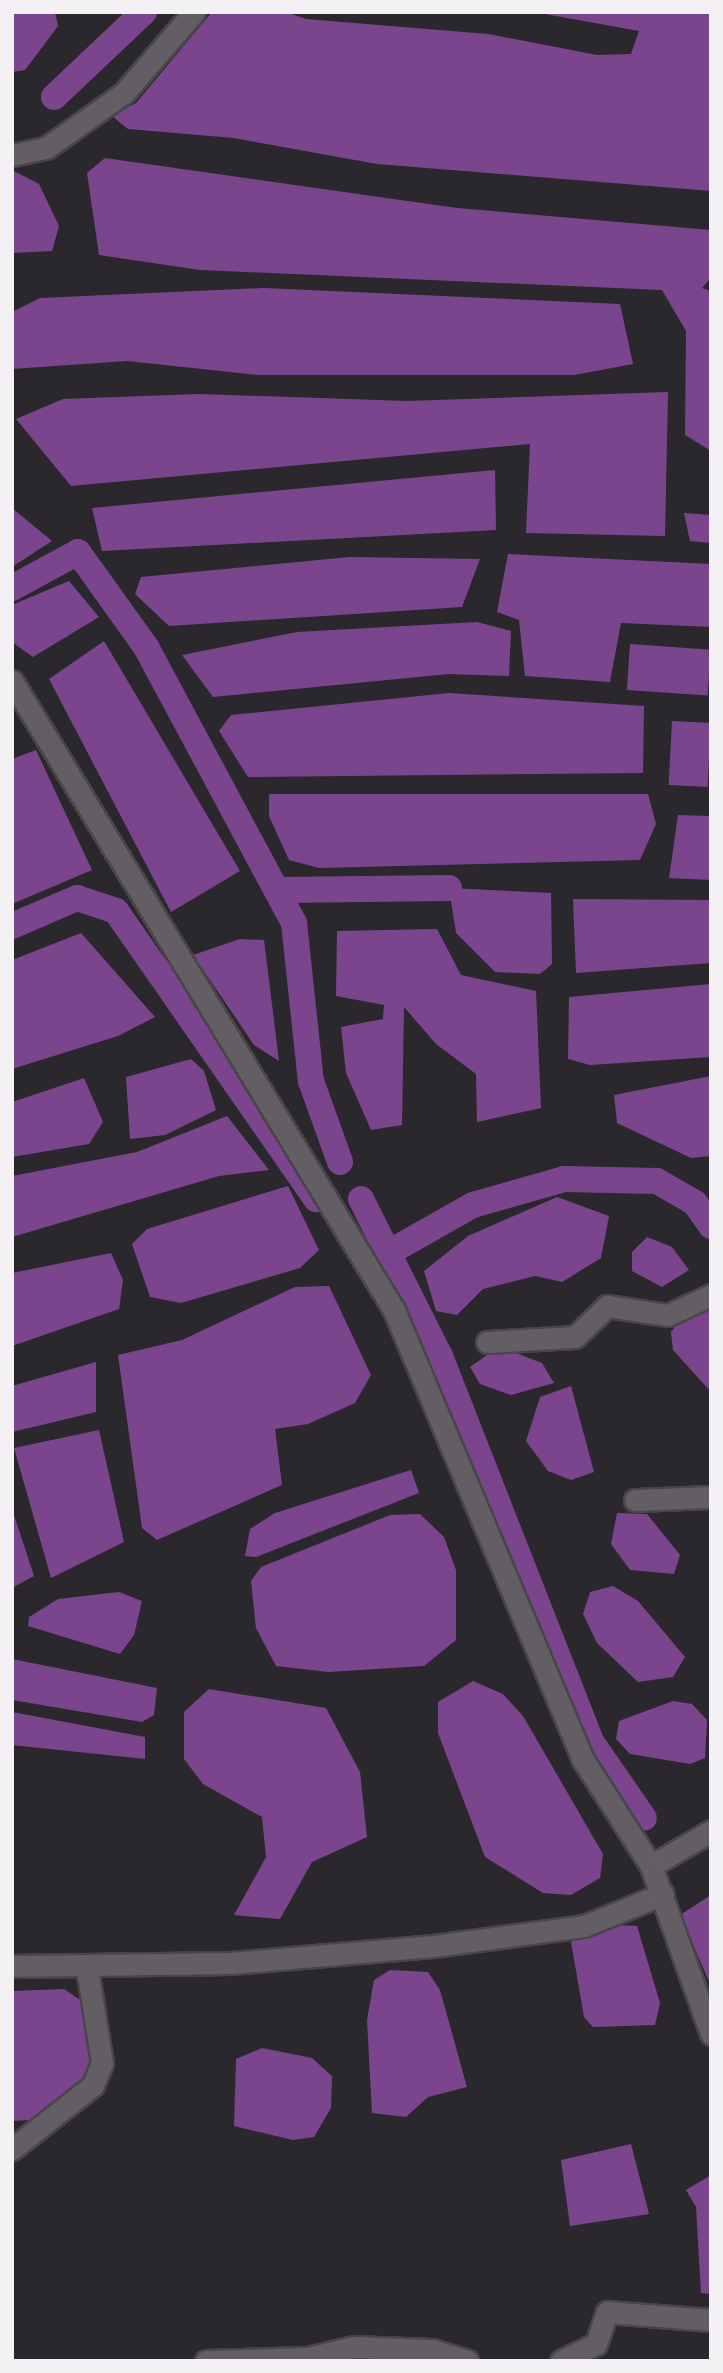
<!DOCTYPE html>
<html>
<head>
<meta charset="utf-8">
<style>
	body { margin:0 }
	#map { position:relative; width:723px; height:2373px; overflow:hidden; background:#2a282c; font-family:"Open Sans",sans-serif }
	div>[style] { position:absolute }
	.water>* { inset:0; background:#7b458e; transform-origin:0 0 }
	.canal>* { height:26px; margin:-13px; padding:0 13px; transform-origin:13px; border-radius:13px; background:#7b458e }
	.roads { filter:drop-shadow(2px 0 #49464a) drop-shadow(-2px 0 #49464a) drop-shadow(0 2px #49464a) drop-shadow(0 -2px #49464a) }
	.minor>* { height:21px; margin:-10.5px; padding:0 10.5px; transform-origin:10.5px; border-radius:10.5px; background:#625e63 }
	.tertiary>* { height:21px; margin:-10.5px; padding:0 10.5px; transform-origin:10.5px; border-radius:10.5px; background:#625e63 }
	span { translate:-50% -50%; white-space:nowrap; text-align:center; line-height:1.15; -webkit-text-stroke:7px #2a282c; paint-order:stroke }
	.frame { position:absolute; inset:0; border:14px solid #f3f1f4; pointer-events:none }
</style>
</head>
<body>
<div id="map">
	<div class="water">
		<div style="clip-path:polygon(12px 12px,55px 12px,58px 26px,25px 70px,12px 72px)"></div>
		<div style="clip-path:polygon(212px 12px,286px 12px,306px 19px,488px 34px,597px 55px,631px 54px,639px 31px,534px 12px,711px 12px,711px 191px,377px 164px,234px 138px,128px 129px,112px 116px,136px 103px)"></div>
		<div style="clip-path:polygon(105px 158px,457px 208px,711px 230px,711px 278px,702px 288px,711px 291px,711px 451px,685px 435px,686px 331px,662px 290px,200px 270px,99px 255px,87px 173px)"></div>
		<div style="clip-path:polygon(12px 170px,39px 184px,59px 226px,52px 251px,12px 253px)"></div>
		<div style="clip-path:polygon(264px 288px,620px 304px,633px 364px,574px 375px,259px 375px,127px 361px,12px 369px,12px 312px,40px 298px)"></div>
		<div style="clip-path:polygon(668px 392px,665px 536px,526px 533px,530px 444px,71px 486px,16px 419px,63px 399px,199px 394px,407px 401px)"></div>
		<div style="clip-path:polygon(495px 470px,496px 530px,102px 551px,92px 508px)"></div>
		<div style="clip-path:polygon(12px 508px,52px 541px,12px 567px)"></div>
		<div style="clip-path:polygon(684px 513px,711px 515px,711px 543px,690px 541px)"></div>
		<div style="clip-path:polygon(508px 554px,711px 564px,711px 627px,621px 623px,610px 682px,525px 676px,519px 620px,497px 612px)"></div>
		<div style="clip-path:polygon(349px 557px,480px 559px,462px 607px,169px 626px,135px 594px,141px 577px)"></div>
		<div style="clip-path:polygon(69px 581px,99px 617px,33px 657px,12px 642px,12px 605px)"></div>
		<div style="clip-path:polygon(477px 622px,511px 631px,509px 676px,449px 674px,213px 697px,182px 655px,297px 632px)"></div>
		<div style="clip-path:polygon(104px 641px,240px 871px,171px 912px,49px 679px)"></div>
		<div style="left:630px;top:644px;width:81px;height:46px;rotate:4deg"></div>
		<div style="clip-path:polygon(449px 693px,644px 706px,643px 773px,248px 777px,219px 731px,231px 715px)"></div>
		<div style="left:672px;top:721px;width:39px;height:64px;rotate:3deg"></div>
		<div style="clip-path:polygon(36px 750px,92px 870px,12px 904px,12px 759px)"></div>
		<div style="clip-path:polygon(269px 794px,648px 794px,656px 824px,640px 860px,319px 868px,289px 860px,269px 816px)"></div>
		<div style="clip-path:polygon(678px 815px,711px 816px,711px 880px,669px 878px)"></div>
		<div style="clip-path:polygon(449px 888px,551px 893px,552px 964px,540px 974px,495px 972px,456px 933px)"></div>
		<div style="clip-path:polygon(573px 899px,711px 900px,711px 963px,576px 973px)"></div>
		<div style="clip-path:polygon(437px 929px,461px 975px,536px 991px,541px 1108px,477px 1122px,476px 1074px,436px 1044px,404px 1007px,402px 1125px,371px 1130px,346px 1073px,341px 1027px,383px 1019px,384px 1005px,336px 996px,337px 931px)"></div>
		<div style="clip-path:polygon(81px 933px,155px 1017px,118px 1036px,12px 1069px,12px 960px)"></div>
		<div style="clip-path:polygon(240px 939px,264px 940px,279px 1061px,254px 1045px,193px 955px)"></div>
		<div style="clip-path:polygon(711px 984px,711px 1057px,590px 1065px,568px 1059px,569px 997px)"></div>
		<div style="clip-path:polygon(191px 1059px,204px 1071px,216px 1110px,165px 1135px,130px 1139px,126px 1077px)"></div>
		<div style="clip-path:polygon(711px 1076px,711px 1156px,691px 1158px,617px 1123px,614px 1095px)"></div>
		<div style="clip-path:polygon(84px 1078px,103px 1122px,89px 1144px,12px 1157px,12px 1102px)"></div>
		<div style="clip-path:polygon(227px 1116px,269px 1170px,219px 1176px,12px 1237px,12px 1176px,137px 1152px)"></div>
		<div style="clip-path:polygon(288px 1186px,319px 1250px,300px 1268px,181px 1303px,150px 1297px,132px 1244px,147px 1229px)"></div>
		<div style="clip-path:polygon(557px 1197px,609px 1216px,601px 1258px,562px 1282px,535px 1276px,483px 1289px,457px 1315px,436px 1311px,424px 1271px,468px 1236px)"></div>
		<div style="clip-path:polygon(647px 1237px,672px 1247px,689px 1270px,662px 1287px,632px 1271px,632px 1252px)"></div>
		<div style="clip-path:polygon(111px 1253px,123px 1280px,119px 1309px,12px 1346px,12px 1273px)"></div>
		<div style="clip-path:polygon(329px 1286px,371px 1375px,355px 1403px,308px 1424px,275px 1429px,282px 1485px,157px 1540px,142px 1528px,118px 1355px,182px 1340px,295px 1287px)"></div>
		<div style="clip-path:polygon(711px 1302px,711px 1392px,673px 1350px,671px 1332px,687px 1311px)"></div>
		<div style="clip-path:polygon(513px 1352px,542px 1363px,554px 1383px,511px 1395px,480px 1384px,470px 1367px,487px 1355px)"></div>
		<div style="clip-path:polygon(96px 1362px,96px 1412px,12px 1432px,12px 1386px)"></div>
		<div style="clip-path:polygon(571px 1386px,594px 1472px,571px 1480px,548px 1471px,526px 1441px,540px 1397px)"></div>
		<div style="clip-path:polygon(99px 1430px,124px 1542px,51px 1578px,14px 1448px)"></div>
		<div style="clip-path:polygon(411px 1470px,419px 1493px,256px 1557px,245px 1556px,250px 1529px,275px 1513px)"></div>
		<div style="clip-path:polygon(12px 1509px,34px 1576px,12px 1588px)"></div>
		<div style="clip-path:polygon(617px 1513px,647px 1514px,680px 1555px,674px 1574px,630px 1570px,611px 1544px)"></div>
		<div style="clip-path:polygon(420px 1514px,444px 1537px,456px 1570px,456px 1640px,424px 1666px,328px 1672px,276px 1666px,256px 1628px,251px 1581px,261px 1567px,390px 1515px)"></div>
		<div style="clip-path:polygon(613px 1586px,638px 1601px,685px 1657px,673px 1677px,638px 1682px,597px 1643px,583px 1614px,590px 1592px)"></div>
		<div style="clip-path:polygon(119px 1592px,142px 1601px,134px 1635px,120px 1654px,28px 1626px,29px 1617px,58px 1599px)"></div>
		<div style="clip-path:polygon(12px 1659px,157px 1688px,154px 1715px,142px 1722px,12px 1700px)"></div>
		<div style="clip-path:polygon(473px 1681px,503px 1694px,523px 1716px,603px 1854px,600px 1878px,571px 1895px,543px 1893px,485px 1857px,438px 1733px,438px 1702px)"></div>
		<div style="clip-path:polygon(209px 1689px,326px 1708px,360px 1772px,367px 1837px,312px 1862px,280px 1919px,234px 1915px,266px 1857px,262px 1817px,203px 1784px,184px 1759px,184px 1712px)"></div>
		<div style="clip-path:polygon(673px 1701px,692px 1704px,707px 1720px,705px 1758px,690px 1764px,630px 1754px,616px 1739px,619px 1721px)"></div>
		<div style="clip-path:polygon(12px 1712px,145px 1737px,145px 1759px,12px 1745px)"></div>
		<div style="clip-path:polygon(711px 1895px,711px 1986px,680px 1915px)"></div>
		<div style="clip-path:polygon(607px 1925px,637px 1926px,660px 2003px,655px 2025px,593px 2027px,584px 2017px,571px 1942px)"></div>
		<div style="clip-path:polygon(390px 1970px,428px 1972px,440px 1990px,467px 2087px,428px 2097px,406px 2117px,372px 2113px,367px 2020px,374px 1980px)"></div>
		<div style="clip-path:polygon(64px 1989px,82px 2001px,94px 2057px,89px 2076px,69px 2099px,30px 2120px,12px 2121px,12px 1991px)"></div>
		<div style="clip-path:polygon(262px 2048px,312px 2058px,332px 2076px,331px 2108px,314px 2137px,293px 2140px,234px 2126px,236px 2059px)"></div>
		<div style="clip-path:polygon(631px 2144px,649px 2214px,570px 2226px,561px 2160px)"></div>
		<div style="clip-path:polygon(711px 2175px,711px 2294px,701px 2293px,696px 2207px,686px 2190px)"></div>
	</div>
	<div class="canal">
		<div style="left:54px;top:97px;width:124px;rotate:-43.4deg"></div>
		<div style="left:12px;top:588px;width:75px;rotate:-28.6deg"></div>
		<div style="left:78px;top:552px;width:117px;rotate:54.4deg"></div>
		<div style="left:146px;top:647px;width:313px;rotate:61.8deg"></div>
		<div style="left:294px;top:923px;width:159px;rotate:83.9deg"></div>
		<div style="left:311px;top:1081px;width:86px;rotate:70.3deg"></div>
		<div style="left:280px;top:890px;width:169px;rotate:-0.7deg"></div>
		<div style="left:12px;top:926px;width:71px;rotate:-23.3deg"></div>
		<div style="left:77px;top:898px;width:41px;rotate:18.4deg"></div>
		<div style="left:116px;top:911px;width:351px;rotate:55.2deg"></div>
		<div style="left:361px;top:1199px;width:176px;rotate:63.3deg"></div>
		<div style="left:440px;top:1356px;width:416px;rotate:68.6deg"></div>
		<div style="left:592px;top:1743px;width:91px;rotate:55.3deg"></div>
		<div style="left:388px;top:1253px;width:98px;rotate:-29.5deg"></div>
		<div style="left:473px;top:1205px;width:95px;rotate:-15.9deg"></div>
		<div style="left:564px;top:1179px;width:93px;rotate:1.2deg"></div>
		<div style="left:657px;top:1181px;width:44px;rotate:30.1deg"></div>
		<div style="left:695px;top:1203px;width:28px;rotate:55deg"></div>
	</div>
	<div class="roads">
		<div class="minor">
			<div style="left:487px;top:1342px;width:88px;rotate:-3.3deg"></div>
			<div style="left:575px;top:1337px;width:45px;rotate:-44.1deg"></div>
			<div style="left:607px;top:1306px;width:62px;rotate:8.4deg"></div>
			<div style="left:668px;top:1315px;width:47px;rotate:-24.9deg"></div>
			<div style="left:635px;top:1500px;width:76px;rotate:-2.3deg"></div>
			<div style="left:651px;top:1866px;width:69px;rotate:-30.3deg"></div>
			<div style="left:12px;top:1966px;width:219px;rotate:-0.8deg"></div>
			<div style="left:231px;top:1963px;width:203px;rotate:-4.8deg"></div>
			<div style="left:433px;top:1946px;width:152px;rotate:-7.5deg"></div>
			<div style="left:584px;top:1926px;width:85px;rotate:-22.1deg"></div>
			<div style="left:12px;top:2149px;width:103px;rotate:-38.3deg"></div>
			<div style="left:93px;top:2085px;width:24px;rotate:-68deg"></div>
			<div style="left:102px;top:2063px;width:96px;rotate:-99deg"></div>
			<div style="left:206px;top:2361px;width:102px;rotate:-1.7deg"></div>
			<div style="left:308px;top:2358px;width:46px;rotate:-13.7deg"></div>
			<div style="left:353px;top:2347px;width:79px;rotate:2.2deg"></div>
			<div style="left:432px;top:2350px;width:37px;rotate:17deg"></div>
			<div style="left:561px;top:2361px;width:39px;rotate:-26deg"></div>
			<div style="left:596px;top:2344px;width:34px;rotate:-71deg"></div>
			<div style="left:607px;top:2312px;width:104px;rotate:4.4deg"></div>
		</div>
		<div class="tertiary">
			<div style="left:12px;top:155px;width:35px;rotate:-12deg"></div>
			<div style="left:46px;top:148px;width:95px;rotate:-35.2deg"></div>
			<div style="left:124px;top:93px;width:107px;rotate:-49.2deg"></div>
			<div style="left:12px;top:681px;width:736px;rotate:58.73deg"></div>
			<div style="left:394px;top:1310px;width:486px;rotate:67.2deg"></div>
			<div style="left:582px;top:1758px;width:128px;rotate:57.4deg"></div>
			<div style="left:651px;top:1866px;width:178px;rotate:70.3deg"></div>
		</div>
	</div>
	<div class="frame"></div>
</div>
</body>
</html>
